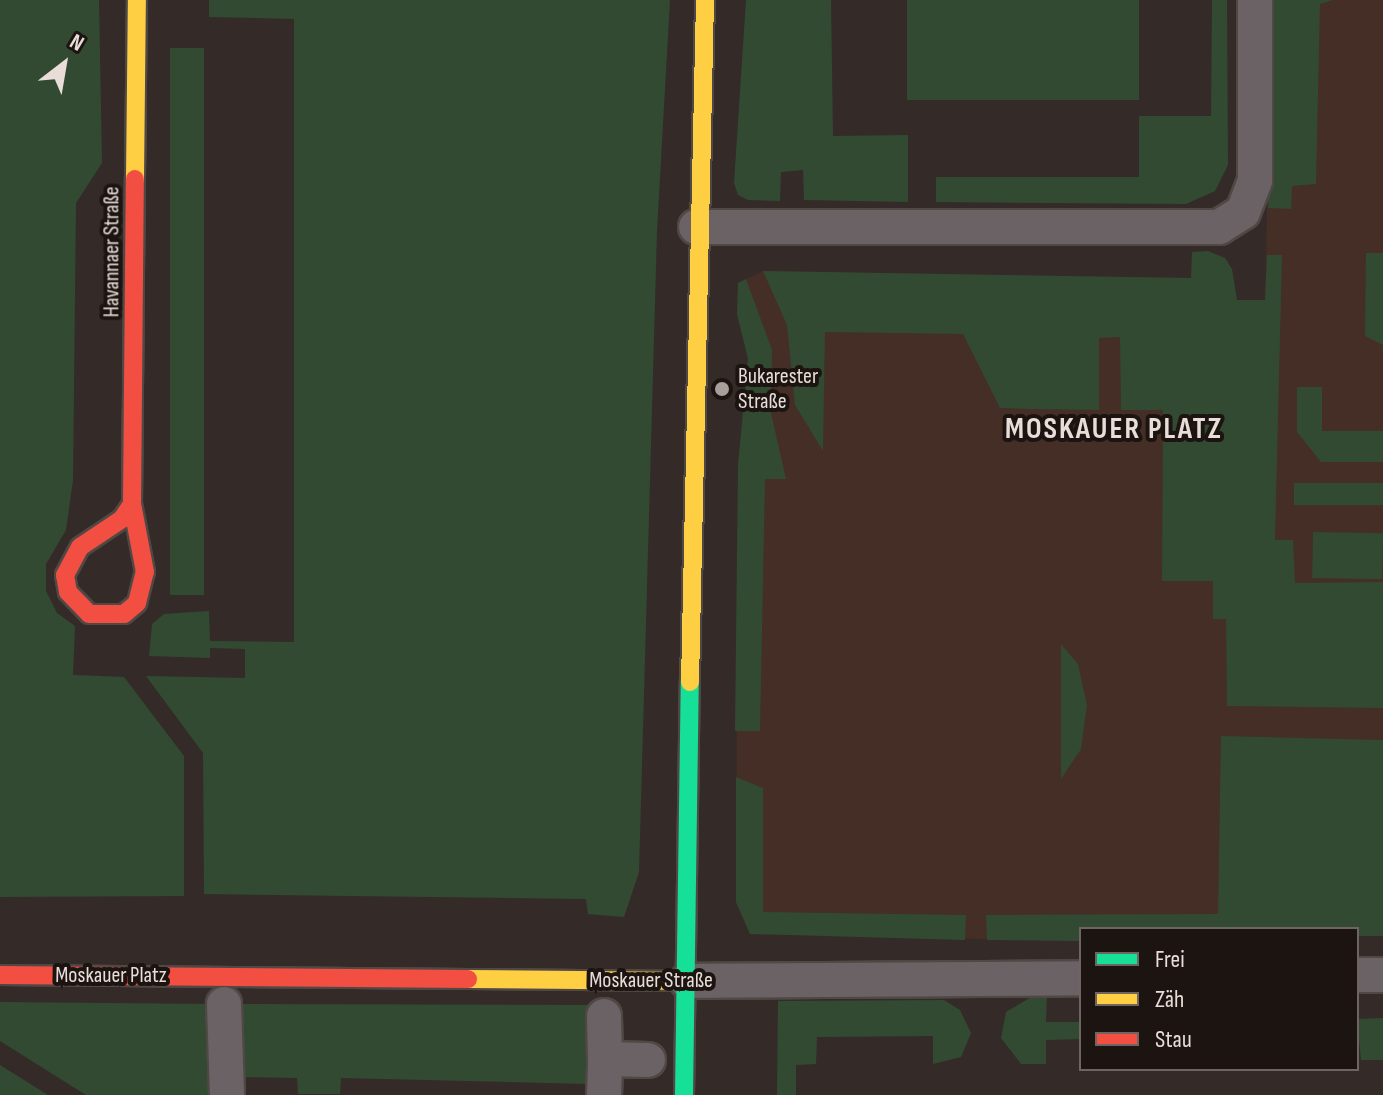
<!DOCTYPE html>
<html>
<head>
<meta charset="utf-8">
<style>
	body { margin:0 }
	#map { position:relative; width:1383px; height:1095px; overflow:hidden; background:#342b28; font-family:"Sofia Sans Condensed",sans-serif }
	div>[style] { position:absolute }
	.built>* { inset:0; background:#442e25 }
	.green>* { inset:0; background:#324a31; transform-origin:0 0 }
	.roads { filter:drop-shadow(2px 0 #504845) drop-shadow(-2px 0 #504845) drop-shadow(0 2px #504845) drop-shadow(0 -2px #504845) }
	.street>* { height:34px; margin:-17px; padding:0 17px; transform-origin:17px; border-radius:17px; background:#6b6265 }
	.fast>* { height:18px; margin:-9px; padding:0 9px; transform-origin:9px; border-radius:9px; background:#16e098 }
	.slow>* { height:18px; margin:-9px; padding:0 9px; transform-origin:9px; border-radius:9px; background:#ffcf43 }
	.jam>* { height:18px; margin:-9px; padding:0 9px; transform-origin:9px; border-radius:9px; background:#f24e42 }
	.dots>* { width:22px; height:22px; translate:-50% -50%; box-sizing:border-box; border:4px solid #1c1411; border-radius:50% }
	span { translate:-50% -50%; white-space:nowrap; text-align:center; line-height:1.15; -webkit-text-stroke:8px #1c1411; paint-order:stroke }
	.street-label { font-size:22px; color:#e8ddd8 }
	.poi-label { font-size:22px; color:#e8ddd8 }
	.left { translate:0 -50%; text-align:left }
	.district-label { font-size:30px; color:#e8ddd8; font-weight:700; letter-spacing:2px }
	.legend { position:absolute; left:1079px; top:927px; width:280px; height:144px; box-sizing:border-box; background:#1c1411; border:2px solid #6e6461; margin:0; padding:10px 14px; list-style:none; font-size:24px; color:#e8ddd8 }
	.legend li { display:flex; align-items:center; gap:16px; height:40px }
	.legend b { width:40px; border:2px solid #6e6461 }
	.north { position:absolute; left:24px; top:24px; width:80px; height:80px; -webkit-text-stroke:6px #1c1411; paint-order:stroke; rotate:31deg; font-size:22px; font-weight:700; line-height:32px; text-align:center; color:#e8ddd8 }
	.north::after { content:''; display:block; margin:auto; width:28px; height:36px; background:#e8ddd8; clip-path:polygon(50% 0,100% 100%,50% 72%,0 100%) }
</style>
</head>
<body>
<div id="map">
	<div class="built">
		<div style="clip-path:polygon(1272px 0,1383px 0,1383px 936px,1357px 936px,1357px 929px,1081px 929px,1078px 941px,750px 934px,736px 902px,738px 465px,748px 359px,737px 314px,738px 283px,763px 271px,1191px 278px,1212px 300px,1265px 301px)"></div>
	</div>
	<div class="green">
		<div style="clip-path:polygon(0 0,99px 0,102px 163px,76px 203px,73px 480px,66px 530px,46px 564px,46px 591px,57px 613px,75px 626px,73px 675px,124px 677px,184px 756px,184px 896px,0 897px)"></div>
		<div style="clip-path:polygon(209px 0,670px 0,657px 231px,639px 872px,624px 917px,588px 914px,586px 899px,204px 894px,203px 753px,146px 676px,245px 678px,245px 649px,210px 648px,210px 658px,149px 656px,152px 624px,164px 614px,209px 611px,210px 641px,294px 642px,294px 19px,209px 17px)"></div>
		<div style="clip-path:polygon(746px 0,831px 0,833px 136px,908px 135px,908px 202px,804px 200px,803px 170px,781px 172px,780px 201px,748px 200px,738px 195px,734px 183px)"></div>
		<div style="left:907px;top:0;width:232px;height:100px"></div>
		<div style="clip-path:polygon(1212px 0,1227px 0,1228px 165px,1215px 191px,1186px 204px,936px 202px,936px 177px,1139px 177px,1139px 116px,1211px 116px)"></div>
		<div style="clip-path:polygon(1272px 0,1333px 0,1320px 4px,1316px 184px,1292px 186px,1291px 209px,1268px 208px)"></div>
		<div style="left:170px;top:48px;width:34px;height:547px"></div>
		<div style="clip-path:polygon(1208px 251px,1225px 258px,1232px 269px,1237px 300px,1265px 300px,1267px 255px,1282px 255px,1275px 540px,1293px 540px,1295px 583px,1383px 582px,1383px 708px,1227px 706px,1226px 619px,1213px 619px,1213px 581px,1162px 581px,1163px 410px,1121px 410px,1120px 337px,1099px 338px,1099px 410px,1031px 409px,1000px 408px,963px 334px,825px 332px,823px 451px,795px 405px,787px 325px,763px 271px,1191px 278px,1192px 252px)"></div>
		<div style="clip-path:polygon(1366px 253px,1383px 253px,1383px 345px,1365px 336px)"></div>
		<div style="clip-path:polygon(746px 279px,772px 350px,771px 413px,786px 479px,765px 479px,760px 731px,735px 731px,738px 465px,748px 359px,737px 314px,738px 283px)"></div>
		<div style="clip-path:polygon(1297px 387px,1322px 387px,1322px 431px,1383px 431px,1383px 462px,1321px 462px,1297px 432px)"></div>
		<div style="left:1294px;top:483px;width:89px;height:22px"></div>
		<div style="left:1313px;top:532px;width:70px;height:46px;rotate:1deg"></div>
		<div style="clip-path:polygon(1061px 644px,1078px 664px,1087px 705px,1081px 749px,1061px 779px)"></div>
		<div style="clip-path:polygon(1221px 736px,1383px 740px,1383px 936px,1357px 936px,1357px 929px,1081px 929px,1081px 941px,987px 940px,986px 915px,1218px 914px)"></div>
		<div style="clip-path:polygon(736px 777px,763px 788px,763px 912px,966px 915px,965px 940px,750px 934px,736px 902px)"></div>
		<div style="clip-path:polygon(1033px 996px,1047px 996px,1046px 1022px,1081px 1022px,1081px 1039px,1046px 1040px,1046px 1064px,1021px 1064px,1001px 1038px,1006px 1012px)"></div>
		<div style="clip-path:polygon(944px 1000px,960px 1010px,971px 1033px,961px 1057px,933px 1064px,933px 1036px,817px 1037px,816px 1064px,796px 1065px,796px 1095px,777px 1095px,778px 1001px)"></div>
		<div style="clip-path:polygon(0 1002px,214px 1004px,215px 1095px,86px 1095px,0 1041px)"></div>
		<div style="clip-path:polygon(235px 1004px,590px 1005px,589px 1084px,341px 1078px,340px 1094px,298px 1094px,297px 1078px,236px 1077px)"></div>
		<div style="clip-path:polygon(1383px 1018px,1383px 1060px,1361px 1060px,1357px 1019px)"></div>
		<div style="clip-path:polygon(0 1065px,48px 1095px,0 1095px)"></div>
	</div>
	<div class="roads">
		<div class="street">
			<div style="left:696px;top:227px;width:523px"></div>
			<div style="left:1219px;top:227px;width:28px;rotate:-32deg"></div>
			<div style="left:1243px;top:212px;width:33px;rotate:-69deg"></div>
			<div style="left:1255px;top:181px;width:181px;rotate:-90deg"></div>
			<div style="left:1357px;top:975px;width:26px"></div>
			<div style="left:687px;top:981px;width:394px;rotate:-0.4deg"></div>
			<div style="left:224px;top:1004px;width:91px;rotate:88.1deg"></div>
			<div style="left:604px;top:1016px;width:43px;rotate:88.7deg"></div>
			<div style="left:604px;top:1095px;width:36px;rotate:-88deg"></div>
			<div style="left:605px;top:1059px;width:43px;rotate:1.3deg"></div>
		</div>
		<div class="fast">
			<div style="left:684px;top:1095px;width:413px;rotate:-89.2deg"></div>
		</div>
		<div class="slow">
			<div style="left:135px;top:179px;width:179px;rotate:-89.4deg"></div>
			<div style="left:690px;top:682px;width:682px;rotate:-88.74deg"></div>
			<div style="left:468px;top:979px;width:219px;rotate:0.5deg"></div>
		</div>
		<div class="jam">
			<div style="left:132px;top:504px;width:18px;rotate:124deg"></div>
			<div style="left:122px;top:519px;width:50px;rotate:146.3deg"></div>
			<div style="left:80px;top:547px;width:32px;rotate:118deg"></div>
			<div style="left:65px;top:575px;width:17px;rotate:80deg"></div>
			<div style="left:68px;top:592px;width:30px;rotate:46deg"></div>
			<div style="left:89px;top:614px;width:35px"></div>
			<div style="left:124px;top:614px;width:17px;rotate:-40deg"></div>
			<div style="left:137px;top:603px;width:32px;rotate:-76deg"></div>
			<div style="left:145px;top:572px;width:69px;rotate:-100.8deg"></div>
			<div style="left:132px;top:504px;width:325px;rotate:-89.5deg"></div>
			<div style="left:0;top:975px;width:468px;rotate:0.5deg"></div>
		</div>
	</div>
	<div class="dots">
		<div style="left:722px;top:389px;background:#a99f9a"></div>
	</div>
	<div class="street-label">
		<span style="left:112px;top:252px;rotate:-90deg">Havannaer Straße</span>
		<span style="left:111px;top:976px">Moskauer Platz</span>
		<span style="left:651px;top:981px">Moskauer Straße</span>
	</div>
	<div class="poi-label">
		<span class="left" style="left:738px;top:389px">Bukarester<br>Straße</span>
	</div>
	<div class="district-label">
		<span style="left:1114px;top:429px">MOSKAUER PLATZ</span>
	</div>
	<ul class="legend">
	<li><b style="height:10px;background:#16e098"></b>Frei</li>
	<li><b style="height:10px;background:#ffcf43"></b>Zäh</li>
	<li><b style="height:10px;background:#f24e42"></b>Stau</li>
	</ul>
	<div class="north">N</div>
</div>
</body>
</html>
